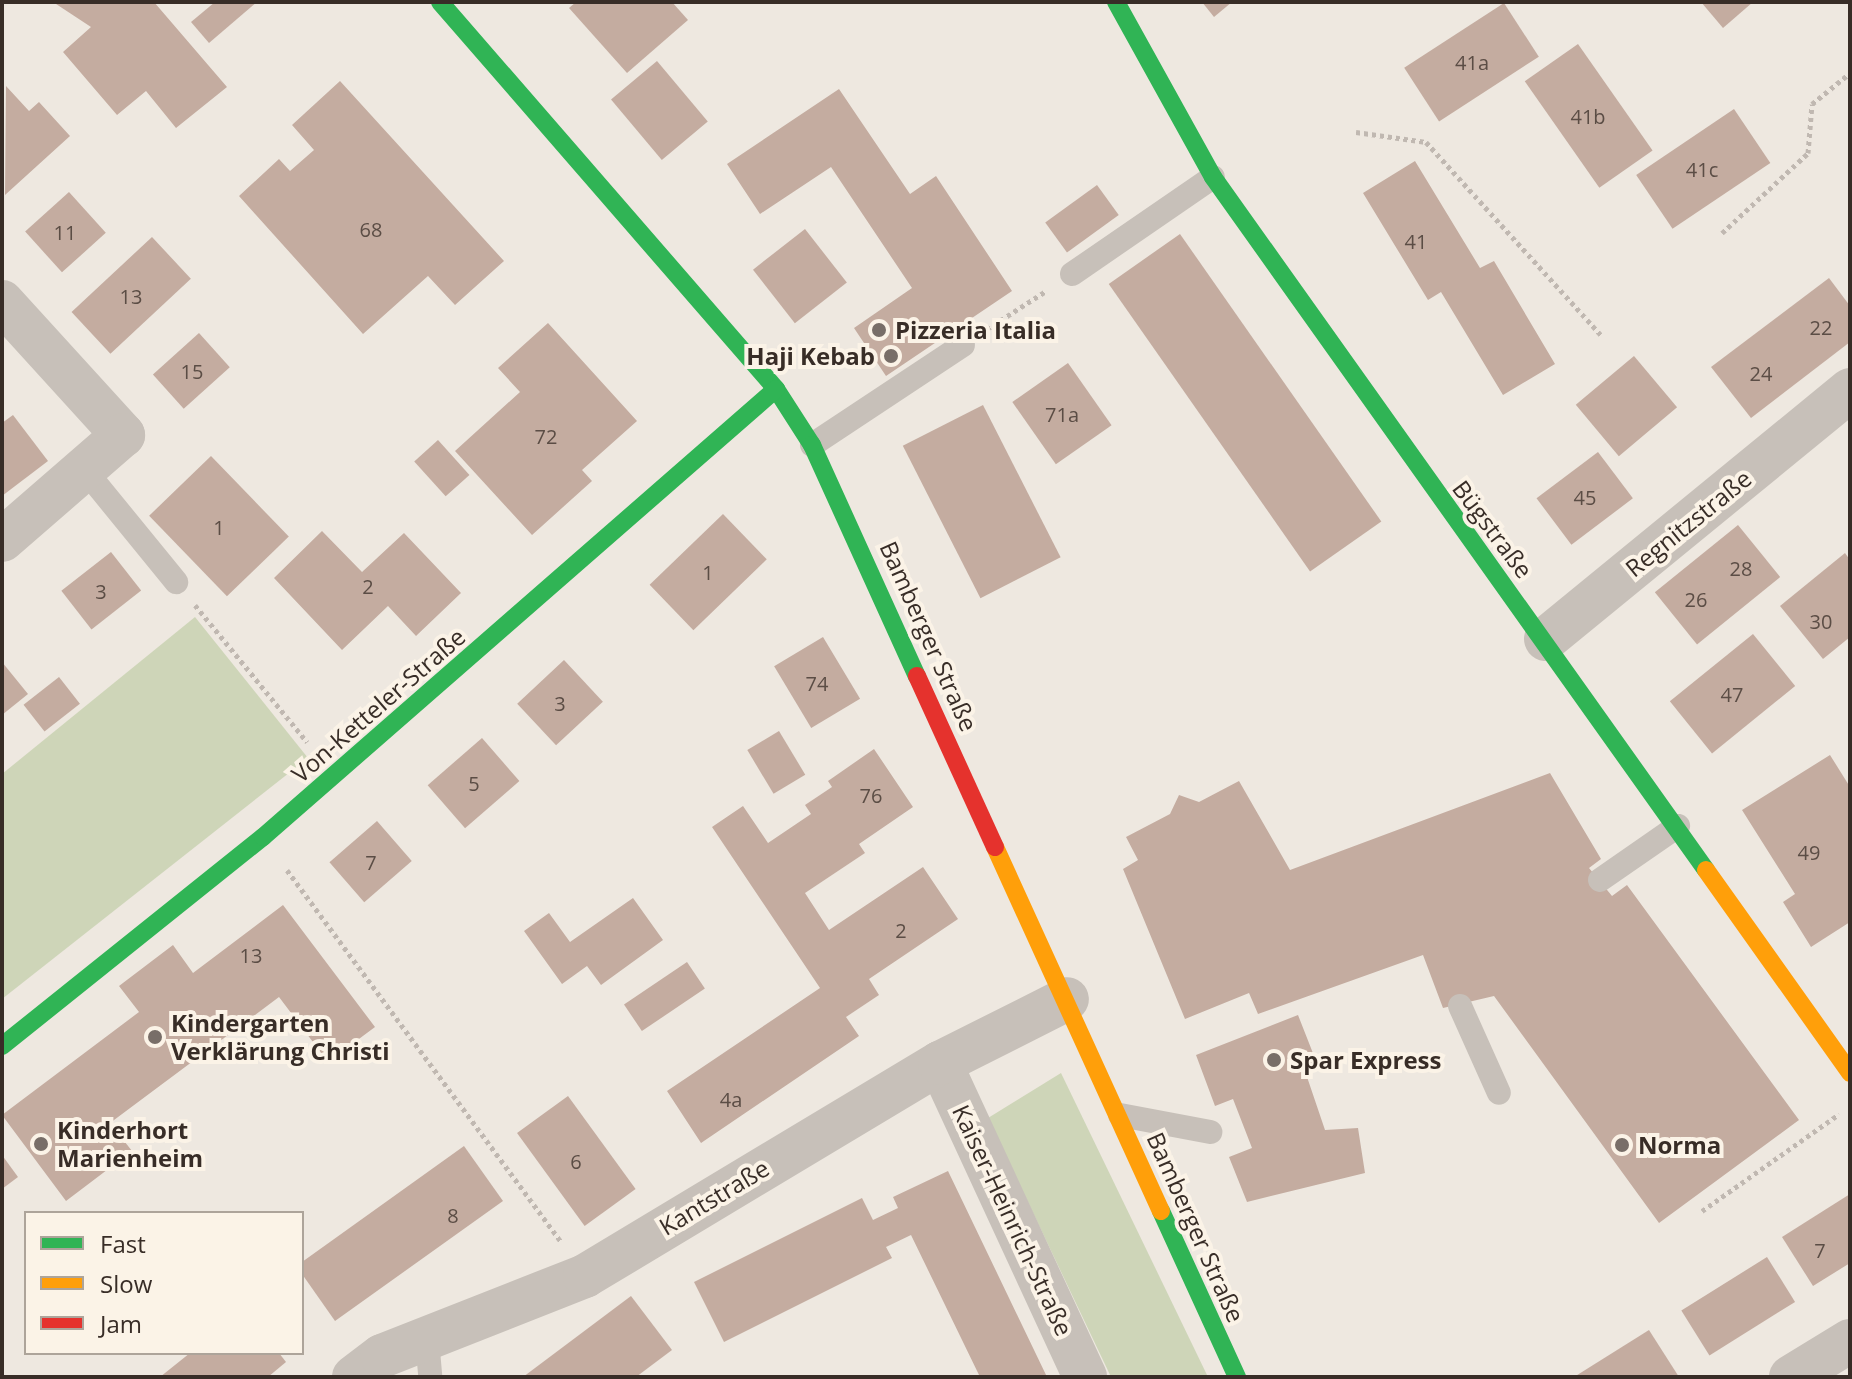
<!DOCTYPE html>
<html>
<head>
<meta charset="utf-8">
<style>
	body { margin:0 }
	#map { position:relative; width:1852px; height:1379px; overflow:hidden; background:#eee8e0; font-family:"Open Sans",sans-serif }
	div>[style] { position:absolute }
	.green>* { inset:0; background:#ced5b8 }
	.building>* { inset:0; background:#c4aca0; transform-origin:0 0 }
	.path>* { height:5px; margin-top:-2.5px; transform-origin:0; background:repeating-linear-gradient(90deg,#c0b8b1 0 4px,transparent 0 8px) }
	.lane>* { height:24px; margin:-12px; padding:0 12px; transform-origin:12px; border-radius:12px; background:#c7c0b9 }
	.street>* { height:44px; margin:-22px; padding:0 22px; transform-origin:22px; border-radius:22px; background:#c7c0b9 }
	.fast>* { height:18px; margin:-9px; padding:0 9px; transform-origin:9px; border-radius:9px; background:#30b455 }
	.slow>* { height:18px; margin:-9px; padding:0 9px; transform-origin:9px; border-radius:9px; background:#ff9f0a }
	.jam>* { height:18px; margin:-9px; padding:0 9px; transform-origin:9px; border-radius:9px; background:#e5322d }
	.dots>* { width:22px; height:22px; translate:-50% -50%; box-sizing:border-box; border:4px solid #fbf3e7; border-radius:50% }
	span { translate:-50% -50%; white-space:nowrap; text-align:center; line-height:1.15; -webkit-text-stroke:8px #fbf3e7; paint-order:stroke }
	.number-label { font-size:20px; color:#5b4d45 }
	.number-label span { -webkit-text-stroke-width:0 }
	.poi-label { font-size:24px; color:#382d27; font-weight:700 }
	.left { translate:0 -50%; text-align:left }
	.right { translate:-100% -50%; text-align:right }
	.street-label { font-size:24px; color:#382d27 }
	.frame { position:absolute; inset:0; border:4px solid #382d27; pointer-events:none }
	.legend { position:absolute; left:24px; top:1211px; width:280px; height:144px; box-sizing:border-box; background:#fbf3e7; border:2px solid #ada49a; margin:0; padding:10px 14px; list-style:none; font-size:24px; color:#382d27 }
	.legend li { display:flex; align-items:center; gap:16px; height:40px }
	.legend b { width:40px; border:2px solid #ada49a }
</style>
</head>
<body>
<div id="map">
	<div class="green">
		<div style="clip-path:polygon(195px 617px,308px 758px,2px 999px,2px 774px)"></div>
		<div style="clip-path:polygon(1061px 1073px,1208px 1377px,1111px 1377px,988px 1118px)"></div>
	</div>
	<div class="building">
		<div style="clip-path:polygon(53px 2px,154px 2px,227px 87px,176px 128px,146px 91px,117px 115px,63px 52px,91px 27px)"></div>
		<div style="clip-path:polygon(215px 2px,257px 2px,209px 43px,191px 22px)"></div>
		<div style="clip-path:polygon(576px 2px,672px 2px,688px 20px,627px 73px,569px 8px)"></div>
		<div style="clip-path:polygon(1202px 2px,1232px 2px,1214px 17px)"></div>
		<div style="clip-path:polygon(1701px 2px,1753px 2px,1723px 28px)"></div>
		<div style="left:1504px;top:3px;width:64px;height:119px;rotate:57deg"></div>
		<div style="left:1578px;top:44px;width:130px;height:65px;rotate:55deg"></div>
		<div style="left:657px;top:61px;width:79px;height:60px;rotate:50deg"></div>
		<div style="clip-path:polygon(340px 81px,504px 261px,455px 305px,428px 276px,363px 334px,239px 196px,279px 159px,290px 171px,314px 150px,292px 125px)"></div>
		<div style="clip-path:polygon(6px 86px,29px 111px,39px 102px,70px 136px,5px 195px)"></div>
		<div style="clip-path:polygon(839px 89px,910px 194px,936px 176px,1012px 291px,886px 376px,854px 328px,912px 288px,831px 167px,760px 214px,727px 164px)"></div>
		<div style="left:1734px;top:109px;width:65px;height:118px;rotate:56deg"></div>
		<div style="clip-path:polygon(1415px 161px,1480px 268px,1494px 261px,1555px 364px,1503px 395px,1441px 292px,1428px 300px,1363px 193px)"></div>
		<div style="left:1097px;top:185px;width:37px;height:64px;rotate:54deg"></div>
		<div style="left:69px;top:192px;width:55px;height:59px;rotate:48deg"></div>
		<div style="left:805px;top:229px;width:68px;height:66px;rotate:52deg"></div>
		<div style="left:1180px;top:234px;width:351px;height:87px;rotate:55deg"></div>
		<div style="left:152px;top:237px;width:57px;height:110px;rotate:47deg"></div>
		<div style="clip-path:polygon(1829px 278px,1850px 306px,1850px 342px,1751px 418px,1711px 367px)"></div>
		<div style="clip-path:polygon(548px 323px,637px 421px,582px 470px,592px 481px,532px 535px,455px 451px,520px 392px,498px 368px)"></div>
		<div style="left:199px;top:333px;width:46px;height:62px;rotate:48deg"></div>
		<div style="left:1634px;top:356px;width:67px;height:76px;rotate:50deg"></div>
		<div style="left:1068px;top:363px;width:76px;height:68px;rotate:55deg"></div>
		<div style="left:983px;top:405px;width:171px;height:90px;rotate:63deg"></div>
		<div style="clip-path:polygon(13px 415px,48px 461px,2px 496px,2px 423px)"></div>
		<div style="left:438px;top:440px;width:47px;height:32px;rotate:48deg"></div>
		<div style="left:1598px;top:452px;width:58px;height:77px;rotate:53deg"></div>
		<div style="left:211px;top:456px;width:112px;height:86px;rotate:46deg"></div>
		<div style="left:723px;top:514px;width:63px;height:102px;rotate:46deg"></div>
		<div style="left:1738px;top:525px;width:67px;height:107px;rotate:51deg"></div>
		<div style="clip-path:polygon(322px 531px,362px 572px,404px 533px,461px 593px,416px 636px,388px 606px,342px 650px,274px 578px)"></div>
		<div style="left:111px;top:552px;width:49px;height:63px;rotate:52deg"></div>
		<div style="clip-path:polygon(1845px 553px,1850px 560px,1850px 637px,1823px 659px,1780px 606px)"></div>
		<div style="left:1753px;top:634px;width:67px;height:107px;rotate:51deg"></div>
		<div style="left:823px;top:637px;width:72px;height:57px;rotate:59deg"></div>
		<div style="left:564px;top:660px;width:57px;height:64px;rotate:47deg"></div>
		<div style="clip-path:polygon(2px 662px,28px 694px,2px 715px)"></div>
		<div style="left:59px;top:677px;width:34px;height:45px;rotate:52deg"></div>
		<div style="left:779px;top:731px;width:51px;height:37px;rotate:59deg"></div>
		<div style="left:482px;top:738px;width:57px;height:72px;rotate:49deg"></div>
		<div style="clip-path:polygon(874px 749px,913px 807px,859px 844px,865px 853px,805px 893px,829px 930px,923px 867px,958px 919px,869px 979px,879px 995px,846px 1017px,859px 1036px,701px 1143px,667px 1091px,820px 988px,712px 827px,743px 806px,768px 843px,811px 814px,805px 805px,832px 787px,828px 781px)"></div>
		<div style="clip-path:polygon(1830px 755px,1850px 787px,1850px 922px,1811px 947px,1783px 902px,1795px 894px,1742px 810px)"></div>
		<div style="clip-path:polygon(1550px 773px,1601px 859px,1589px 868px,1612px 896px,1627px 885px,1799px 1120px,1659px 1223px,1494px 996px,1443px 1008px,1423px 955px,1258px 1014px,1249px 993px,1185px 1019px,1123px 869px,1138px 860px,1126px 837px,1170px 814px,1179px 795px,1199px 802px,1239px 781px,1290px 870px)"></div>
		<div style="left:377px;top:821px;width:53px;height:63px;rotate:49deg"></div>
		<div style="clip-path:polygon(633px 898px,663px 940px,601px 985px,587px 966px,562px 984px,524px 931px,549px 913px,570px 942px)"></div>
		<div style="clip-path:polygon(283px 905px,375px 1027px,328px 1062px,279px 997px,110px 1123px,132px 1151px,66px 1201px,2px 1115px,139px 1012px,119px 986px,173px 945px,193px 973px)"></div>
		<div style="left:687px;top:962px;width:32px;height:76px;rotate:56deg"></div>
		<div style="clip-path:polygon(1298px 1015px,1318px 1066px,1305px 1071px,1325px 1130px,1358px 1128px,1365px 1173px,1247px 1202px,1229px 1157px,1252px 1148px,1233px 1099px,1215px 1106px,1196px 1055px)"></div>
		<div style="left:568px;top:1096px;width:115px;height:63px;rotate:54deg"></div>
		<div style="clip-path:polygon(464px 1146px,503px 1201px,335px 1321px,302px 1274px,302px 1262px)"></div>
		<div style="clip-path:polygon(2px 1155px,18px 1177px,2px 1189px)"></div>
		<div style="clip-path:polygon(948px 1171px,1047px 1377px,980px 1377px,911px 1235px,886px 1247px,892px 1258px,724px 1342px,694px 1282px,862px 1198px,873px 1220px,898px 1208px,893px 1197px)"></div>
		<div style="clip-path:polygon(1850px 1194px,1850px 1263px,1813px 1286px,1782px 1237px)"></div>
		<div style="left:1767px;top:1257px;width:53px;height:101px;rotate:58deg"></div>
		<div style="clip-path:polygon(631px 1296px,672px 1350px,636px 1377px,523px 1377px)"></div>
		<div style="clip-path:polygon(1649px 1330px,1679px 1377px,1574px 1377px)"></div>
		<div style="clip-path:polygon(190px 1353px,279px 1353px,286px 1362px,268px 1377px,160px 1377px)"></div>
	</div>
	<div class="path">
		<div style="left:1356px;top:132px;width:71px;rotate:8.1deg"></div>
		<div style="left:1426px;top:142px;width:262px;rotate:47.8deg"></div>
		<div style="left:1722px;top:233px;width:117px;rotate:-42.9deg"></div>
		<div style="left:1808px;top:153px;width:49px;rotate:-85.3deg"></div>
		<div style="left:1812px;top:104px;width:49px;rotate:-39.2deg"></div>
		<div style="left:987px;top:329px;width:70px;rotate:-32.8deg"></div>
		<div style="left:195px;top:605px;width:177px;rotate:50.7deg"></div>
		<div style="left:287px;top:870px;width:462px;rotate:53.6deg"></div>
		<div style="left:1702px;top:1211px;width:168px;rotate:-35.3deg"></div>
	</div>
	<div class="lane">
		<div style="left:1072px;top:274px;width:171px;rotate:-34.5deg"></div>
		<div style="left:812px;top:445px;width:181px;rotate:-33.5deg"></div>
		<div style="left:84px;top:469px;width:146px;rotate:50.8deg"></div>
		<div style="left:1600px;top:880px;width:95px;rotate:-34.7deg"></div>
		<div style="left:1460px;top:1006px;width:95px;rotate:65.9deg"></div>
		<div style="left:1120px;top:1115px;width:92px;rotate:10.7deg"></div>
		<div style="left:427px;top:1339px;width:38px;rotate:85deg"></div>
	</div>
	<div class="street">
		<div style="left:2px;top:302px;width:180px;rotate:47.7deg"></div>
		<div style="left:123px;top:435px;width:160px;rotate:139deg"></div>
		<div style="left:1546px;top:639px;width:393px;rotate:-39.3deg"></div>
		<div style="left:940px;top:1063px;width:346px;rotate:65.2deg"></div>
		<div style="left:354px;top:1377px;width:35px;rotate:-37deg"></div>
		<div style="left:382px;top:1356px;width:218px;rotate:-21.5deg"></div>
		<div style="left:585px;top:1276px;width:414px;rotate:-31deg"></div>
		<div style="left:940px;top:1063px;width:142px;rotate:-26.7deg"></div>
		<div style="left:1791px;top:1377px;width:69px;rotate:-31.4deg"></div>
	</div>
	<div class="fast">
		<div style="left:440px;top:2px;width:513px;rotate:49.03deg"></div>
		<div style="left:776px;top:389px;width:67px;rotate:57.3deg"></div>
		<div style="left:812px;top:445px;width:254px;rotate:65.6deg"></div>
		<div style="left:1116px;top:2px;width:200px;rotate:61deg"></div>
		<div style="left:1213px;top:177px;width:850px;rotate:54.57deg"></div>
		<div style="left:2px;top:1046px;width:334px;rotate:-38.7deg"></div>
		<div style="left:263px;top:837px;width:681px;rotate:-41.13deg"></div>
		<div style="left:1161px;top:1211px;width:183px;rotate:65.4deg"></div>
	</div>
	<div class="slow">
		<div style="left:995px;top:847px;width:400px;rotate:65.5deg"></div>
		<div style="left:1706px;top:870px;width:249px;rotate:54.6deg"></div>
	</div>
	<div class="jam">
		<div style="left:917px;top:676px;width:188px;rotate:65.5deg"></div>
	</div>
	<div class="dots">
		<div style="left:879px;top:330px;background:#786e68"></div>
		<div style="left:891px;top:356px;background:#786e68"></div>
		<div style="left:155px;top:1037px;background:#786e68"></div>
		<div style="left:1274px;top:1060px;background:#786e68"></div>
		<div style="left:41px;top:1144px;background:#786e68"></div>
		<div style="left:1622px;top:1145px;background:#786e68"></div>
	</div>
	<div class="number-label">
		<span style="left:1472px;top:62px">41a</span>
		<span style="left:1588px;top:116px">41b</span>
		<span style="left:1702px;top:169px">41c</span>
		<span style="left:371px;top:229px">68</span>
		<span style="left:65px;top:232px">11</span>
		<span style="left:1416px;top:241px">41</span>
		<span style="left:131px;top:296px">13</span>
		<span style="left:1821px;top:327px">22</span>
		<span style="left:192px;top:371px">15</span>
		<span style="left:1761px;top:373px">24</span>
		<span style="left:1062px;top:414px">71a</span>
		<span style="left:546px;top:436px">72</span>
		<span style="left:1585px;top:497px">45</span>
		<span style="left:219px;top:527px">1</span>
		<span style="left:1741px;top:568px">28</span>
		<span style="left:708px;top:572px">1</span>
		<span style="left:368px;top:586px">2</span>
		<span style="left:101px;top:591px">3</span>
		<span style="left:1696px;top:599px">26</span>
		<span style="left:1821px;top:621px">30</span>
		<span style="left:817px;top:683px">74</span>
		<span style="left:1732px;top:694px">47</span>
		<span style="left:560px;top:703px">3</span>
		<span style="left:474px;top:783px">5</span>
		<span style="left:871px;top:795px">76</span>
		<span style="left:1809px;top:852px">49</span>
		<span style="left:371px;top:862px">7</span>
		<span style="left:901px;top:930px">2</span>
		<span style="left:251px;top:955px">13</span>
		<span style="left:731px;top:1099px">4a</span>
		<span style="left:576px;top:1161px">6</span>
		<span style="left:453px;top:1215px">8</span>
		<span style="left:1820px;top:1250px">7</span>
	</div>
	<div class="poi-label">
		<span class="left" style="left:895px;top:330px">Pizzeria Italia</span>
		<span class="right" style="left:875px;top:356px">Haji Kebab</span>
		<span class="left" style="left:171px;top:1037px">Kindergarten<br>Verklärung Christi</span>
		<span class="left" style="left:1290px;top:1060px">Spar Express</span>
		<span class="left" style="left:57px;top:1144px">Kinderhort<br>Marienheim</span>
		<span class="left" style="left:1638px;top:1145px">Norma</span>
	</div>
	<div class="street-label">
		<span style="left:1688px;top:523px;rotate:-39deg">Regnitzstraße</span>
		<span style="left:1493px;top:529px;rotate:53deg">Bügstraße</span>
		<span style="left:929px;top:636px;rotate:66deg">Bamberger Straße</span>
		<span style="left:378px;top:705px;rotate:-41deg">Von-Ketteler-Straße</span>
		<span style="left:714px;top:1197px;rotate:-31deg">Kantstraße</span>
		<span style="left:1013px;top:1220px;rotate:65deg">Kaiser-Heinrich-Straße</span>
		<span style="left:1196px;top:1227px;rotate:66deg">Bamberger Straße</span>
	</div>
	<div class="frame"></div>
	<ul class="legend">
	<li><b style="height:10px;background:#30b455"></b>Fast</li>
	<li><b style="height:10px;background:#ff9f0a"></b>Slow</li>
	<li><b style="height:10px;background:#e5322d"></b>Jam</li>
	</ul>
</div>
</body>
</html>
